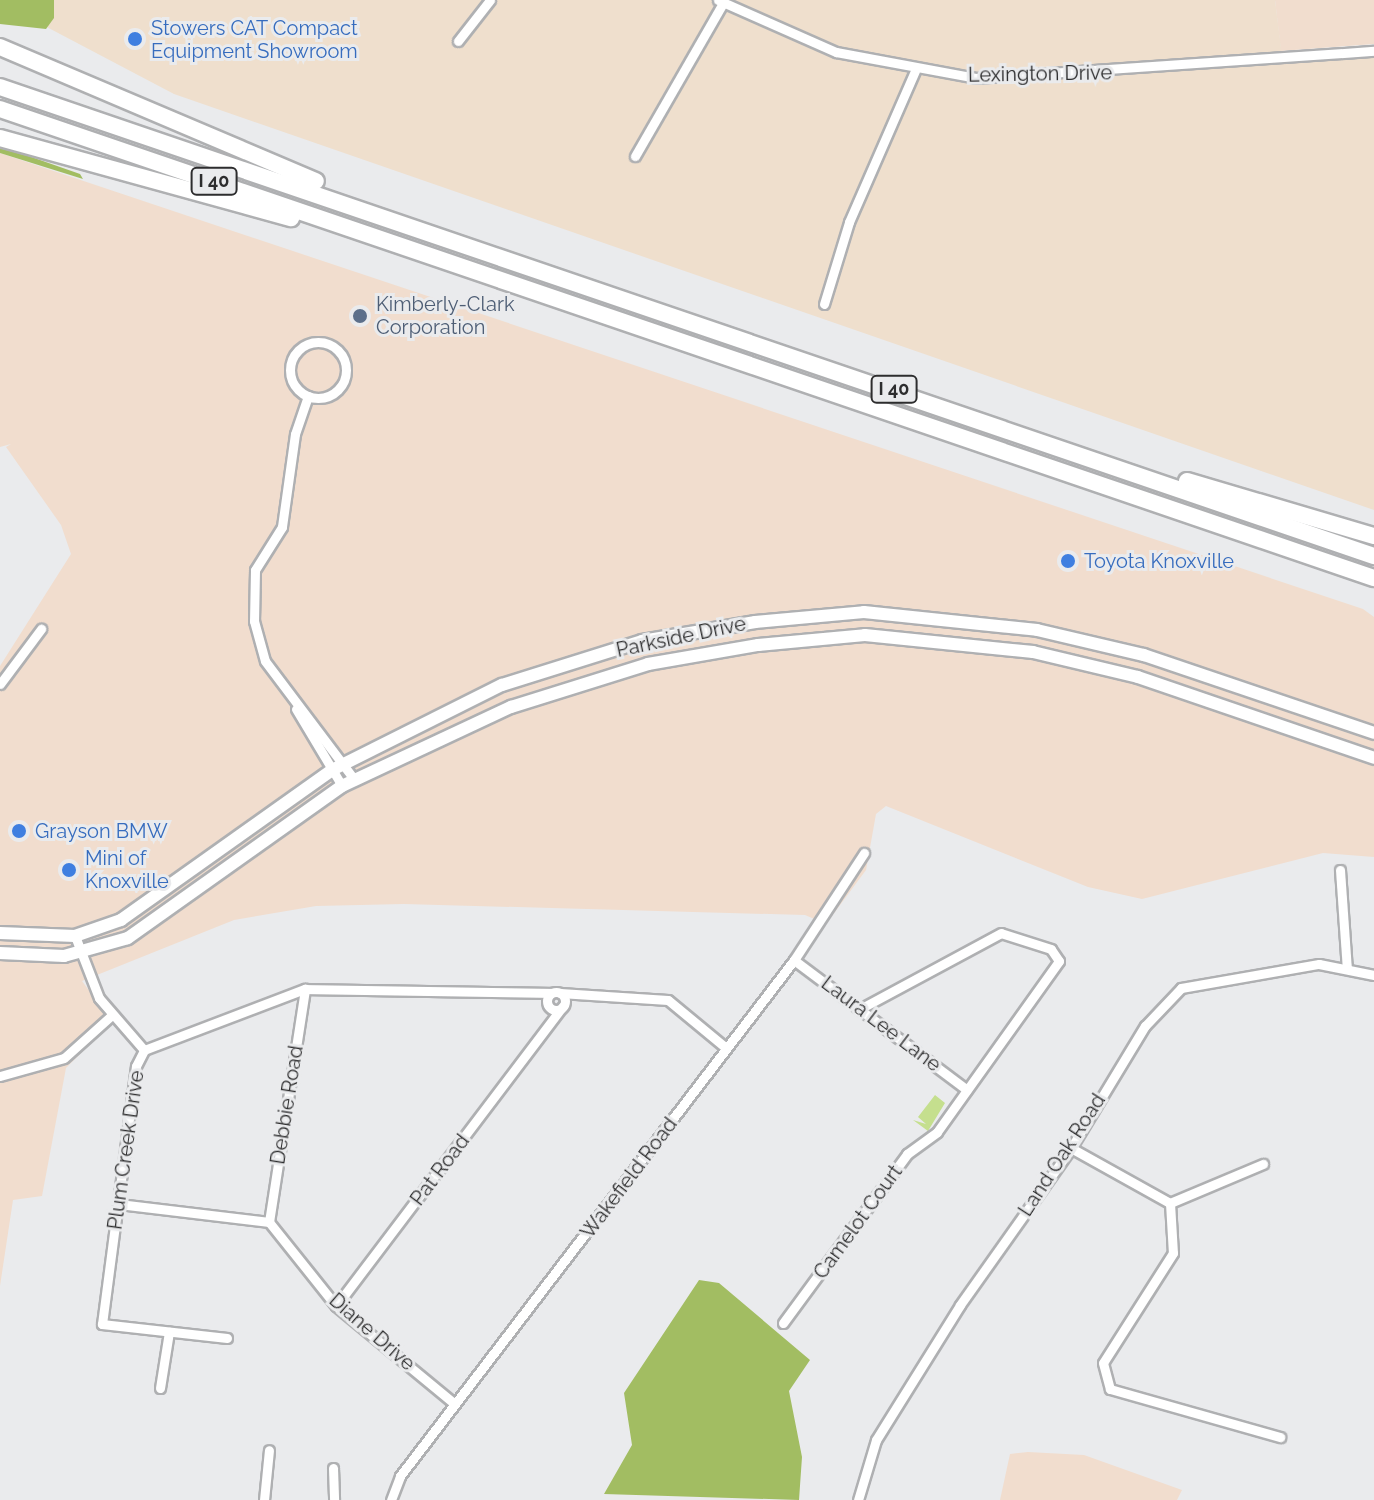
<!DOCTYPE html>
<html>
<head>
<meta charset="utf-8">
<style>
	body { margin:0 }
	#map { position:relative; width:1374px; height:1500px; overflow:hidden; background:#eaebed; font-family:Raleway,sans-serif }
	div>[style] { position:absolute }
	.commercial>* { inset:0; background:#f1ddce }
	.industrial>* { inset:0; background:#efdfcd }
	.green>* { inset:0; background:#c5df8e }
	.forest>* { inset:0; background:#a2bd62 }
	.roads { filter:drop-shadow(2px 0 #afb0b2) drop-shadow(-2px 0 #afb0b2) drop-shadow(0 2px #afb0b2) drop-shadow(0 -2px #afb0b2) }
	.street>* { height:9px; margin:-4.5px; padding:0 4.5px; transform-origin:4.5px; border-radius:4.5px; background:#fff }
	.street>.ring { margin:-4.5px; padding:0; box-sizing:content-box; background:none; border:9px solid #fff; border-radius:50% }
	.secondary>* { height:12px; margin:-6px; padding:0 6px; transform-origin:6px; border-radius:6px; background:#fff }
	.highway>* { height:16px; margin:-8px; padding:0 8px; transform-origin:8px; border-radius:8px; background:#fff }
	.dots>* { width:22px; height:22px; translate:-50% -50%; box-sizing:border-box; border:4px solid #eaebed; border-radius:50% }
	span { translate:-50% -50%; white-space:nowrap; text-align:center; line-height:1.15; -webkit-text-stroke:6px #eaebed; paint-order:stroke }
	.shield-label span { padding:2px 6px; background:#eaebed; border:2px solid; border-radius:6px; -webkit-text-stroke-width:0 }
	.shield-label { font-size:18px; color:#2d2d2e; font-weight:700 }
	.shop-label { font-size:20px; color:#366cbe }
	.left { translate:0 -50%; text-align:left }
	.street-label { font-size:20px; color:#2d2d2e }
	.service-label { font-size:20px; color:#4e5e75 }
</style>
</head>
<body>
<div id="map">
	<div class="commercial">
		<div style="clip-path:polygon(1275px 0,1374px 0,1374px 44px,1281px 51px)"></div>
		<div style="clip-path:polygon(0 153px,1363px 609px,1374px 617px,1374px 857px,1323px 853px,1142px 899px,1088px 887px,886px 806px,876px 814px,866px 870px,826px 924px,805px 915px,404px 904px,316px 906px,234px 920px,82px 981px,112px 1022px,66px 1068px,42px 1196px,13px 1200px,0 1286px,0 666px,71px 554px,61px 525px,6px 447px,11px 444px,0 447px)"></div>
		<div style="clip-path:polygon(1028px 1452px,1084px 1455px,1182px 1490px,1177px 1500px,1000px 1500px,1010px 1454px)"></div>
	</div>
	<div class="industrial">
		<div style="clip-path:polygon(19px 0,1275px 0,1283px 63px,1374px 56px,1374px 510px,174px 94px,22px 14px)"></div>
	</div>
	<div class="green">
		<div style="clip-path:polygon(935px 1095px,945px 1103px,928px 1131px,913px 1120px,926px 1124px,918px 1117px)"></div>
	</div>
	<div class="forest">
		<div style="clip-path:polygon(0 0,54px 0,54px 18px,46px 29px,0 24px)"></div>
		<div style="clip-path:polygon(0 146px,80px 174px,83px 179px,0 153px)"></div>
		<div style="clip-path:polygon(699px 1280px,719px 1283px,810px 1360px,789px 1391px,802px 1457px,799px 1500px,604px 1494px,632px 1445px,624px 1393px)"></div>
	</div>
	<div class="roads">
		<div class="street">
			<div style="left:718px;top:0;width:129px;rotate:23.8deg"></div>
			<div style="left:836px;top:52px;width:142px;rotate:10.5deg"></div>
			<div style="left:976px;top:78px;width:399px;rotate:-3.9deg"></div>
			<div style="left:458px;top:41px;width:52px;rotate:-52deg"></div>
			<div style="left:635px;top:156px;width:177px;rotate:-60.1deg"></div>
			<div style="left:824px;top:304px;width:86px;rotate:-73deg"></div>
			<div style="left:849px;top:222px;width:165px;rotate:-66.4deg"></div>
			<div class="ring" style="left:290px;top:342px;width:47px;height:47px"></div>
			<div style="left:308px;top:396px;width:40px;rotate:108.9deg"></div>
			<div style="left:295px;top:434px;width:94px;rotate:98deg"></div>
			<div style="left:282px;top:527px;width:51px;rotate:122.1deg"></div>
			<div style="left:255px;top:570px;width:51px;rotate:91.1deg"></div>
			<div style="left:254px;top:621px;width:41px;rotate:74.6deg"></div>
			<div style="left:265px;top:661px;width:148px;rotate:53deg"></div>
			<div style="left:0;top:684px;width:69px;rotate:-53.3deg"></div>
			<div style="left:296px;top:709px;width:90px;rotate:59.1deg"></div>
			<div style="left:1340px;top:870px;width:99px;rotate:86deg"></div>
			<div style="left:75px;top:936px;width:66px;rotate:68.8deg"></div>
			<div style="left:99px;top:998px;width:69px;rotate:49.1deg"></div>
			<div style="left:794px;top:960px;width:216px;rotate:36.9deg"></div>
			<div class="ring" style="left:547px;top:992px;width:9px;height:9px"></div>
			<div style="left:560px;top:993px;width:108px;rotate:3.7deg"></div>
			<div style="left:668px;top:1000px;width:75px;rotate:39.6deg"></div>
			<div style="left:0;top:1076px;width:66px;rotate:-15.7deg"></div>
			<div style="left:64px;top:1058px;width:64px;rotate:-41.9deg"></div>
			<div style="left:1071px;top:1148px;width:113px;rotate:29.1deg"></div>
			<div style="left:1170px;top:1203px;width:50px;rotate:86.6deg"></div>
			<div style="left:1173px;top:1253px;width:130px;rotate:122.5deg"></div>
			<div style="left:1103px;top:1363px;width:27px;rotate:75deg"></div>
			<div style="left:1110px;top:1389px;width:177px;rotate:15.8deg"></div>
			<div style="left:1170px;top:1203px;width:101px;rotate:-22.8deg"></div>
			<div style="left:119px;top:1204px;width:151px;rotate:6.8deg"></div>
			<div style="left:269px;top:1222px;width:107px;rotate:51.4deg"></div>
			<div style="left:336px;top:1306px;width:154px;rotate:39.5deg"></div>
			<div style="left:269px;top:1222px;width:236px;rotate:-81.2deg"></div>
			<div style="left:336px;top:1306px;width:376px;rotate:-52.9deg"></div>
			<div style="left:783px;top:1323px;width:210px;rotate:-53.7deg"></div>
			<div style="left:907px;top:1154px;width:37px;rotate:-36deg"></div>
			<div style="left:937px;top:1132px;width:210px;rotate:-54.5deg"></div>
			<div style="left:1059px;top:961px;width:14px;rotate:-124deg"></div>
			<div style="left:1051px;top:949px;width:52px;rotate:-162.3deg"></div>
			<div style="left:1001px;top:933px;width:158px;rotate:151.7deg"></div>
			<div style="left:227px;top:1338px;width:126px;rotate:-173.6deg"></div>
			<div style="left:102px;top:1324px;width:260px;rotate:-82.5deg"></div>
			<div style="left:136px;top:1066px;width:18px;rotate:-63deg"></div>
			<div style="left:144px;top:1050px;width:172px;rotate:-20.8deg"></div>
			<div style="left:305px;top:989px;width:246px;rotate:0.9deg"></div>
			<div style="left:160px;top:1388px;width:57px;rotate:-80.9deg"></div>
			<div style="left:333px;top:1468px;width:32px;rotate:88deg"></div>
			<div style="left:264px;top:1500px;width:50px;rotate:-84.3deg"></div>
			<div style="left:391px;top:1500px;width:26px;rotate:-69deg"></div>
			<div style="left:400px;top:1476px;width:649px;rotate:-52.64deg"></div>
			<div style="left:794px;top:960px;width:128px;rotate:-56.8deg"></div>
			<div style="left:858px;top:1500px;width:63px;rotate:-73.3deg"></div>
			<div style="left:876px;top:1440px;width:159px;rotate:-58.1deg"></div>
			<div style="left:960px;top:1305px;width:192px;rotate:-54.7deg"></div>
			<div style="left:1071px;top:1148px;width:143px;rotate:-58.8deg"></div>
			<div style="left:1145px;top:1026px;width:52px;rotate:-46.5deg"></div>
			<div style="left:1181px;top:988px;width:140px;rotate:-9.9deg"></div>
			<div style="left:1319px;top:964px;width:56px;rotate:11.3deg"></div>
		</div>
		<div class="secondary">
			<div style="left:0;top:933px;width:75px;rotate:2.3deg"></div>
			<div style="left:75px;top:936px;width:49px;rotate:-19.2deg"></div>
			<div style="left:121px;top:920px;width:259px;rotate:-35.4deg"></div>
			<div style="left:332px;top:770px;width:190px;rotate:-26.6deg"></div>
			<div style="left:502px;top:685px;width:147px;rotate:-17.4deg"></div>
			<div style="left:642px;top:641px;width:115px;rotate:-9.5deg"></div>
			<div style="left:755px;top:622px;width:109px;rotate:-5.2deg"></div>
			<div style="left:864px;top:612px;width:174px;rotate:5.9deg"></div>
			<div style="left:1037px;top:630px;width:110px;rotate:13.2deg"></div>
			<div style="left:1144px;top:655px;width:243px;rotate:18.7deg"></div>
			<div style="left:0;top:953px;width:64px;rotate:2.7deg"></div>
			<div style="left:64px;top:956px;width:66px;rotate:-15.7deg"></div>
			<div style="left:128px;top:938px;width:262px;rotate:-35.4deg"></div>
			<div style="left:342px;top:786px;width:187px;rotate:-25.1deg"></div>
			<div style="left:511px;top:707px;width:144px;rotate:-17.4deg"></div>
			<div style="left:648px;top:664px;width:112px;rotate:-9.8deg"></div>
			<div style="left:758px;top:645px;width:107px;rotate:-5.3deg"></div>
			<div style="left:865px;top:635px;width:169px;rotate:5.8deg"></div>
			<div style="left:1033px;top:652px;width:108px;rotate:13.4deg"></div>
			<div style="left:1138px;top:677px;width:250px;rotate:18.9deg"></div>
		</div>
		<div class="highway">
			<div style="left:0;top:47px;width:343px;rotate:23deg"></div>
			<div style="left:0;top:87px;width:1452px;rotate:18.85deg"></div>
			<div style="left:0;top:109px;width:1452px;rotate:18.85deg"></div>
			<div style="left:0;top:138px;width:302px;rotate:15.4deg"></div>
			<div style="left:1187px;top:481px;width:195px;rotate:16.4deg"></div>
		</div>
	</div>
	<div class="dots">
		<div style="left:135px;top:39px;background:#3f7fe0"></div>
		<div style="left:360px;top:316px;background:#5c6f8a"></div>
		<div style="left:1068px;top:561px;background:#3f7fe0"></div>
		<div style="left:19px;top:831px;background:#3f7fe0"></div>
		<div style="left:69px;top:870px;background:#3f7fe0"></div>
	</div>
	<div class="shield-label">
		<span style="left:214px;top:181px">I 40</span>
		<span style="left:894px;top:389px">I 40</span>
	</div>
	<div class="shop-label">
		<span class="left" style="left:151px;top:40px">Stowers CAT Compact<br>Equipment Showroom</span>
		<span class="left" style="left:1084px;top:561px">Toyota Knoxville</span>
		<span class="left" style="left:35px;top:831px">Grayson BMW</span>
		<span class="left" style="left:85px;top:870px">Mini of<br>Knoxville</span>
	</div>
	<div class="street-label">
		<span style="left:1040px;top:74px;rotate:-1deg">Lexington Drive</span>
		<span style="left:681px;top:637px;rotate:-12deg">Parkside Drive</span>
		<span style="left:881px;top:1024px;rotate:37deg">Laura Lee Lane</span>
		<span style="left:287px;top:1105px;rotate:-81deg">Debbie Road</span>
		<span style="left:126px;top:1150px;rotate:-82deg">Plum Creek Drive</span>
		<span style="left:1062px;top:1155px;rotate:-57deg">Land Oak Road</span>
		<span style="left:440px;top:1170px;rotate:-53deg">Pat Road</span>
		<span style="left:629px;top:1178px;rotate:-53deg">Wakefield Road</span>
		<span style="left:858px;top:1222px;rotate:-54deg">Camelot Court</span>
		<span style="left:372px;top:1332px;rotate:41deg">Diane Drive</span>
	</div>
	<div class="service-label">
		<span class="left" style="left:376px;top:316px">Kimberly-Clark<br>Corporation</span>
	</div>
</div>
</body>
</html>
